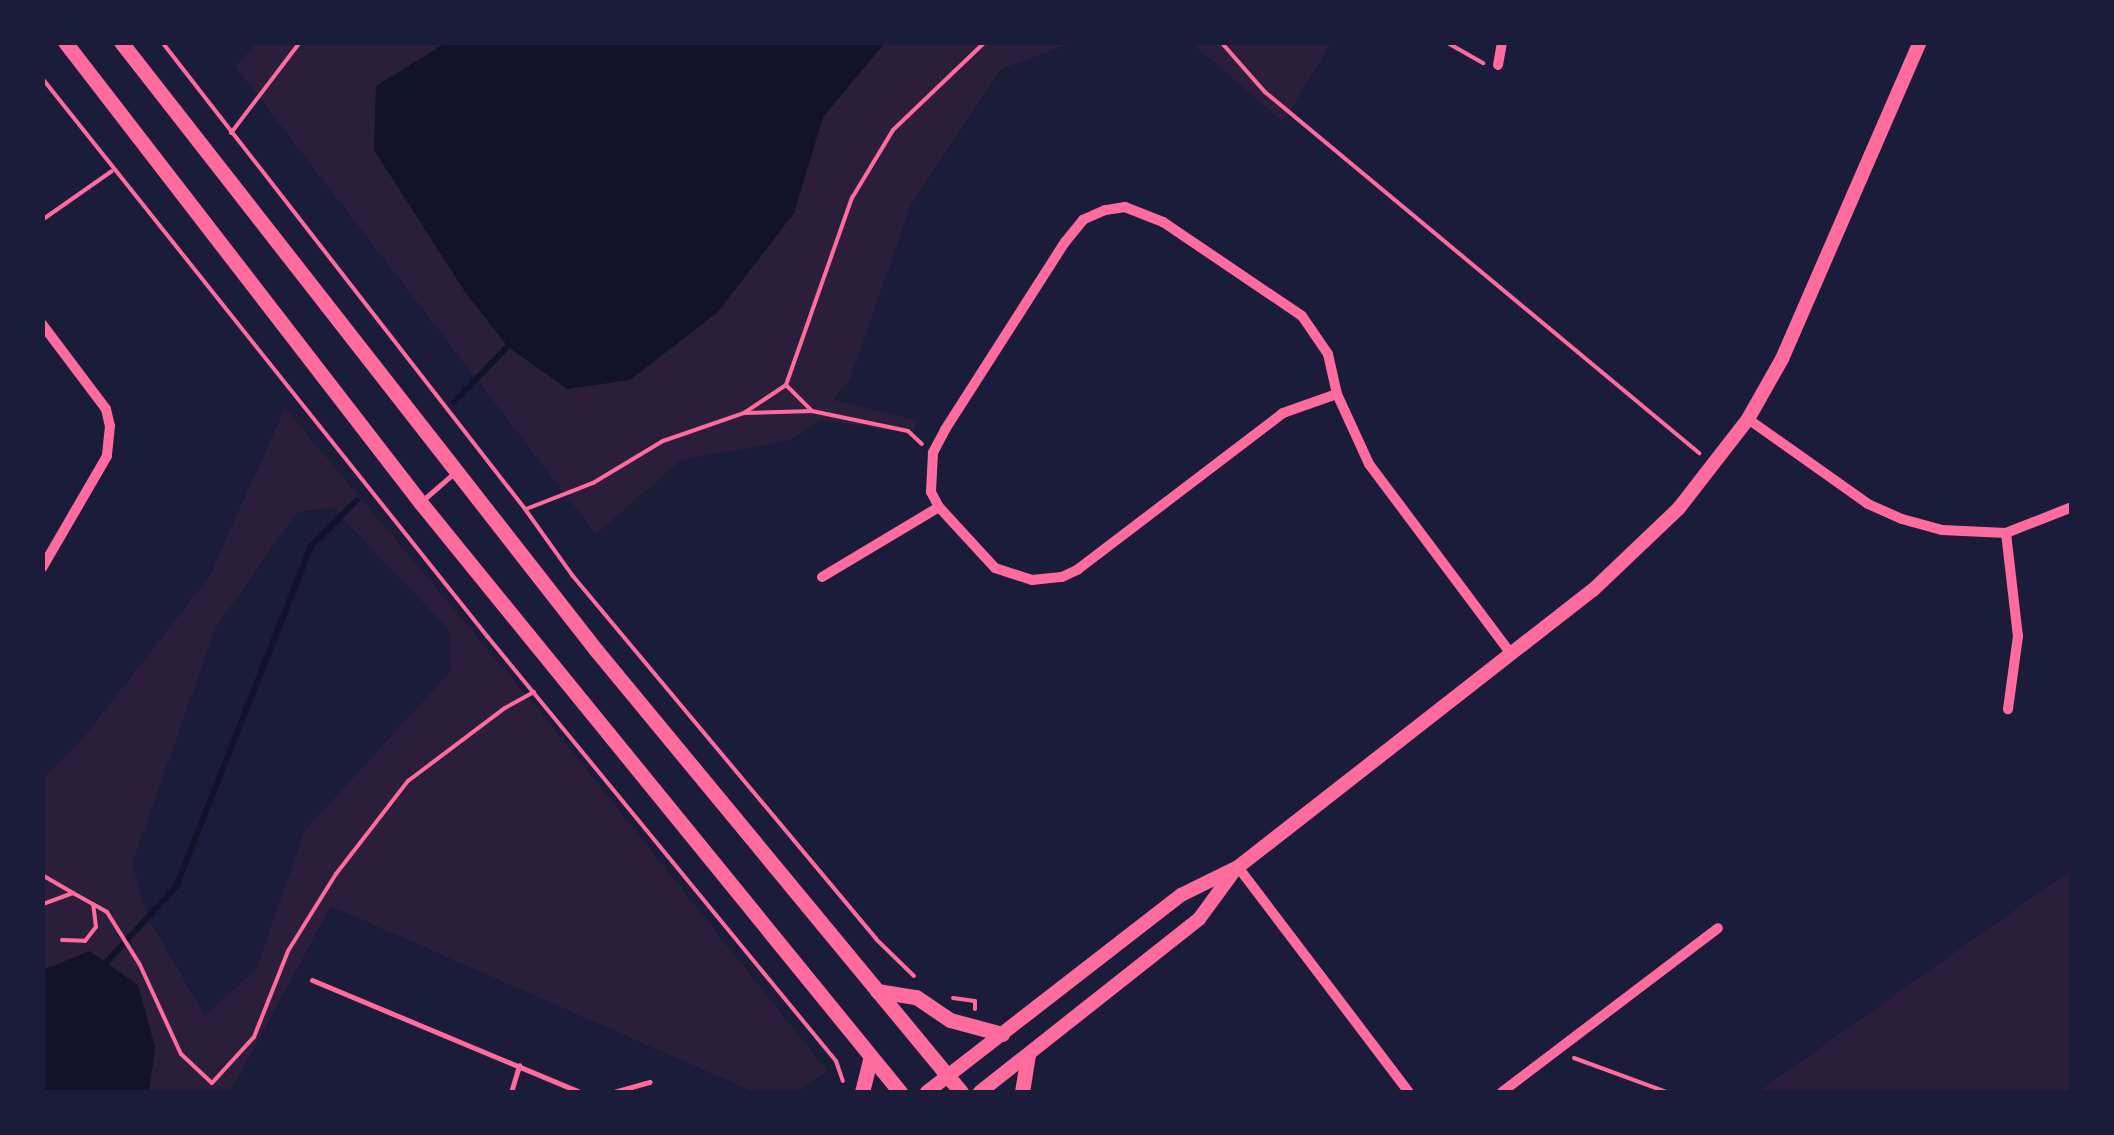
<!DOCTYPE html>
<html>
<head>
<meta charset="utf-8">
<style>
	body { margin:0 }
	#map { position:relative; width:2114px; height:1135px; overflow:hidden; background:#1b1b3a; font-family:"Varela Round",sans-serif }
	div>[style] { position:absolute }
	.green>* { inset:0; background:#2a1e3b }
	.water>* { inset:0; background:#12122b }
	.stream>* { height:6px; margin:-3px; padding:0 3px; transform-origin:3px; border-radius:3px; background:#12122b }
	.path>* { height:4px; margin:-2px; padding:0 2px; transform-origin:2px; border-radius:2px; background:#ff6b9d }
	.service>* { height:5px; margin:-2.5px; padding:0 2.5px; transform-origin:2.5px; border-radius:2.5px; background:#ff6b9d }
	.minor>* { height:10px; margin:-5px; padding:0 5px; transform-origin:5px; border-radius:5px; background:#ff6b9d }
	.tertiary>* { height:14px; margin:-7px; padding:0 7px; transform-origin:7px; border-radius:7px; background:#ff6b9d }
	.secondary>* { height:15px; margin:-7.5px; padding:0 7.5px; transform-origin:7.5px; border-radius:7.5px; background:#ff6b9d }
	span { translate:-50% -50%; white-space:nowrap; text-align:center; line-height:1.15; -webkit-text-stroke:10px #1b1b3a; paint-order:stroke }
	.frame { position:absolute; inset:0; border:45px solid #1b1b3a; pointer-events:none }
</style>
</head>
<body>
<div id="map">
	<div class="green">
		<div style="clip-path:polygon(258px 42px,1072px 43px,1001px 69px,911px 205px,850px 379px,833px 400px,919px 421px,911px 434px,821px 420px,787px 441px,681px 460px,596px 534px,235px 66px)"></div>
		<div style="clip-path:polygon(1192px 43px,1331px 43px,1283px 122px)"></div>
		<div style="clip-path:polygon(evenodd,285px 408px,541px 713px,827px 1071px,796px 1092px,754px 1092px,331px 906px,230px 1092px,149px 1092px,155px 1047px,43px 970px,42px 779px,81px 741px,209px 577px,285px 408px,333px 508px,449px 630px,450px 672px,305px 830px,256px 969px,205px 1016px,148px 918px,132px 864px,216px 627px,297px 512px,333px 508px)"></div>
		<div style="clip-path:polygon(2071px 870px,2071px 1092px,1758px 1092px)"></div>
	</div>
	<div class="water">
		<div style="clip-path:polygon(447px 42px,885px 42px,885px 43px,823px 117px,794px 213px,718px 312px,630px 380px,567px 389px,508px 347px,465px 292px,374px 150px,376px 86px)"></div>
		<div style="clip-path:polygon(90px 951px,138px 985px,155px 1047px,149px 1092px,43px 1092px,43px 970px)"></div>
	</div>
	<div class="stream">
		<div style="left:454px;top:402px;width:85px;rotate:-46deg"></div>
		<div style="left:103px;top:966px;width:108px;rotate:-47.3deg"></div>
		<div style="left:176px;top:887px;width:367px;rotate:-68.4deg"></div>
		<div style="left:311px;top:546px;width:65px;rotate:-45deg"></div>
	</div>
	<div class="path">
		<div style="left:162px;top:42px;width:591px;rotate:52.14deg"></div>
		<div style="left:525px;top:509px;width:81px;rotate:54.5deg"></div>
		<div style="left:572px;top:575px;width:474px;rotate:50.1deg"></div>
		<div style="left:876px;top:939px;width:53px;rotate:44.2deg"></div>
		<div style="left:1221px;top:42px;width:67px;rotate:48.7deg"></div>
		<div style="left:1265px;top:92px;width:565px;rotate:39.75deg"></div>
		<div style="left:1446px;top:42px;width:43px;rotate:29.6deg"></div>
		<div style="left:42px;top:78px;width:714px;rotate:51.43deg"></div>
		<div style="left:487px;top:636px;width:550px;rotate:50.61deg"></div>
		<div style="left:836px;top:1061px;width:21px;rotate:71deg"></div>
		<div style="left:231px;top:133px;width:114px;rotate:-52.8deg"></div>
		<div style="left:42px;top:220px;width:85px;rotate:-35deg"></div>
		<div style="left:786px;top:385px;width:198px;rotate:-70.6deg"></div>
		<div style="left:852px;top:198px;width:79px;rotate:-58.9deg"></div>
		<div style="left:893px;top:130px;width:127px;rotate:-43.7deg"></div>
		<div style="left:812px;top:411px;width:68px;rotate:178.3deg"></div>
		<div style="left:744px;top:413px;width:50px;rotate:-33.7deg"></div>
		<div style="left:786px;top:385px;width:37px;rotate:45deg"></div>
		<div style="left:812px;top:411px;width:98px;rotate:11.8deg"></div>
		<div style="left:908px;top:431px;width:19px;rotate:43deg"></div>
		<div style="left:526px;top:509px;width:72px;rotate:-21.2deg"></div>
		<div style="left:593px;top:483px;width:82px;rotate:-31deg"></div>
		<div style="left:663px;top:441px;width:86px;rotate:-19.1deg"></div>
		<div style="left:42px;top:875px;width:36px;rotate:30deg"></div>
		<div style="left:73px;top:893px;width:33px;rotate:160deg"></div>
		<div style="left:73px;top:893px;width:39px;rotate:29deg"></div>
		<div style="left:107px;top:912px;width:62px;rotate:58.1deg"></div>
		<div style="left:140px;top:965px;width:98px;rotate:65.3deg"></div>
		<div style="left:181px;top:1054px;width:42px;rotate:43.1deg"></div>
		<div style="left:212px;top:1083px;width:62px;rotate:-47.6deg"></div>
		<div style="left:254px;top:1037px;width:92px;rotate:-68.4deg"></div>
		<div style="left:288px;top:951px;width:91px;rotate:-58.1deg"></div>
		<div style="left:336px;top:874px;width:118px;rotate:-52.3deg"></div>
		<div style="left:408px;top:781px;width:121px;rotate:-37deg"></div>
		<div style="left:505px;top:708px;width:33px;rotate:-29deg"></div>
		<div style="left:62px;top:940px;width:23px;rotate:2deg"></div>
		<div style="left:85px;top:941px;width:18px;rotate:-52deg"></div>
		<div style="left:96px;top:927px;width:23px;rotate:-97deg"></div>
		<div style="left:953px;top:998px;width:22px;rotate:8deg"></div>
		<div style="left:975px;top:1001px;width:8px;rotate:90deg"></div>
		<div style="left:1574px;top:1058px;width:99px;rotate:20.1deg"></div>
	</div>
	<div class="service">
		<div style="left:423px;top:500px;width:38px;rotate:-41deg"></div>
		<div style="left:312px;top:980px;width:290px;rotate:22.7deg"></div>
		<div style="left:511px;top:1092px;width:28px;rotate:-73deg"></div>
		<div style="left:614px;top:1092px;width:37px;rotate:-16deg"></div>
	</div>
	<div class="minor">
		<div style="left:1498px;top:65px;width:23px;rotate:-80deg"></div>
		<div style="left:42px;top:324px;width:106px;rotate:53deg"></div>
		<div style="left:106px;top:409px;width:17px;rotate:77deg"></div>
		<div style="left:110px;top:426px;width:30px;rotate:96deg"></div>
		<div style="left:107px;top:456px;width:129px;rotate:120.1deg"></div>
		<div style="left:1337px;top:394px;width:41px;rotate:-102.7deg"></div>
		<div style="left:1328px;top:354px;width:46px;rotate:-124.4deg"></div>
		<div style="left:1302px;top:316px;width:168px;rotate:-145.9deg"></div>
		<div style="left:1163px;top:222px;width:41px;rotate:-158.5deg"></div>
		<div style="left:1125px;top:207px;width:20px;rotate:171deg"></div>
		<div style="left:1105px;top:210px;width:24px;rotate:156deg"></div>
		<div style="left:1083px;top:220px;width:28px;rotate:129deg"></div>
		<div style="left:1065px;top:242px;width:223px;rotate:122.6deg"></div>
		<div style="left:945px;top:430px;width:26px;rotate:118deg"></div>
		<div style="left:933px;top:453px;width:39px;rotate:93deg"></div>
		<div style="left:931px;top:492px;width:17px;rotate:62deg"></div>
		<div style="left:939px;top:507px;width:83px;rotate:47.4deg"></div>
		<div style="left:995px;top:568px;width:39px;rotate:18deg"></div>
		<div style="left:1032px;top:580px;width:30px;rotate:-6deg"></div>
		<div style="left:1062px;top:577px;width:17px;rotate:-25deg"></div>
		<div style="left:1077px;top:570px;width:259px;rotate:-37.3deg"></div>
		<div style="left:1283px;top:413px;width:57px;rotate:-19.4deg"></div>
		<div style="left:1337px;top:394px;width:77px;rotate:65.4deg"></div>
		<div style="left:1369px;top:464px;width:237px;rotate:53.2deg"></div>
		<div style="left:1748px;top:419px;width:147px;rotate:35.3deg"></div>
		<div style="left:1868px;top:504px;width:37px;rotate:24deg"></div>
		<div style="left:1902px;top:519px;width:41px;rotate:15.4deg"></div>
		<div style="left:1942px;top:530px;width:64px;rotate:2.7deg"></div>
		<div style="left:2006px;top:533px;width:71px;rotate:-21.5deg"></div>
		<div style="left:2006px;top:533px;width:104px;rotate:83.4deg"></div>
		<div style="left:2018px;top:636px;width:74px;rotate:97.8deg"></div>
		<div style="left:822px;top:577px;width:136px;rotate:-30.9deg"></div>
		<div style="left:1238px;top:867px;width:283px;rotate:52.8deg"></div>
		<div style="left:1502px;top:1092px;width:271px;rotate:-37.2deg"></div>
	</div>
	<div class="tertiary">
		<div style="left:927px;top:1092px;width:321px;rotate:-37.8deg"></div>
		<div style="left:1181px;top:895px;width:64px;rotate:-26.2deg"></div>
		<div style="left:1238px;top:867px;width:450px;rotate:-38deg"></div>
		<div style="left:1593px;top:590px;width:119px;rotate:-43.6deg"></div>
		<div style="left:1679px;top:508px;width:113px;rotate:-52.2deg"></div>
		<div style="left:1748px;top:419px;width:69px;rotate:-60.5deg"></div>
		<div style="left:1782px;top:359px;width:346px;rotate:-66.5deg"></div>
		<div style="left:980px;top:1092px;width:279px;rotate:-38.3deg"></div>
		<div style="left:1199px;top:919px;width:59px;rotate:-53.9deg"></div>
	</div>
	<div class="secondary">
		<div style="left:65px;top:42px;width:581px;rotate:52.34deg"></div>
		<div style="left:420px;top:502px;width:761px;rotate:50.87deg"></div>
		<div style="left:121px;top:42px;width:772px;rotate:52deg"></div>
		<div style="left:596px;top:650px;width:573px;rotate:50.45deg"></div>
		<div style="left:877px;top:991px;width:39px;rotate:9deg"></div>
		<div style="left:916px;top:997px;width:41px;rotate:34.1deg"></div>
		<div style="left:950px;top:1020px;width:54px;rotate:15.1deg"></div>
		<div style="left:862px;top:1092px;width:36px;rotate:-76deg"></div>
		<div style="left:1022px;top:1092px;width:38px;rotate:-81deg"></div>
	</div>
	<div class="frame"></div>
</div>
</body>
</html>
